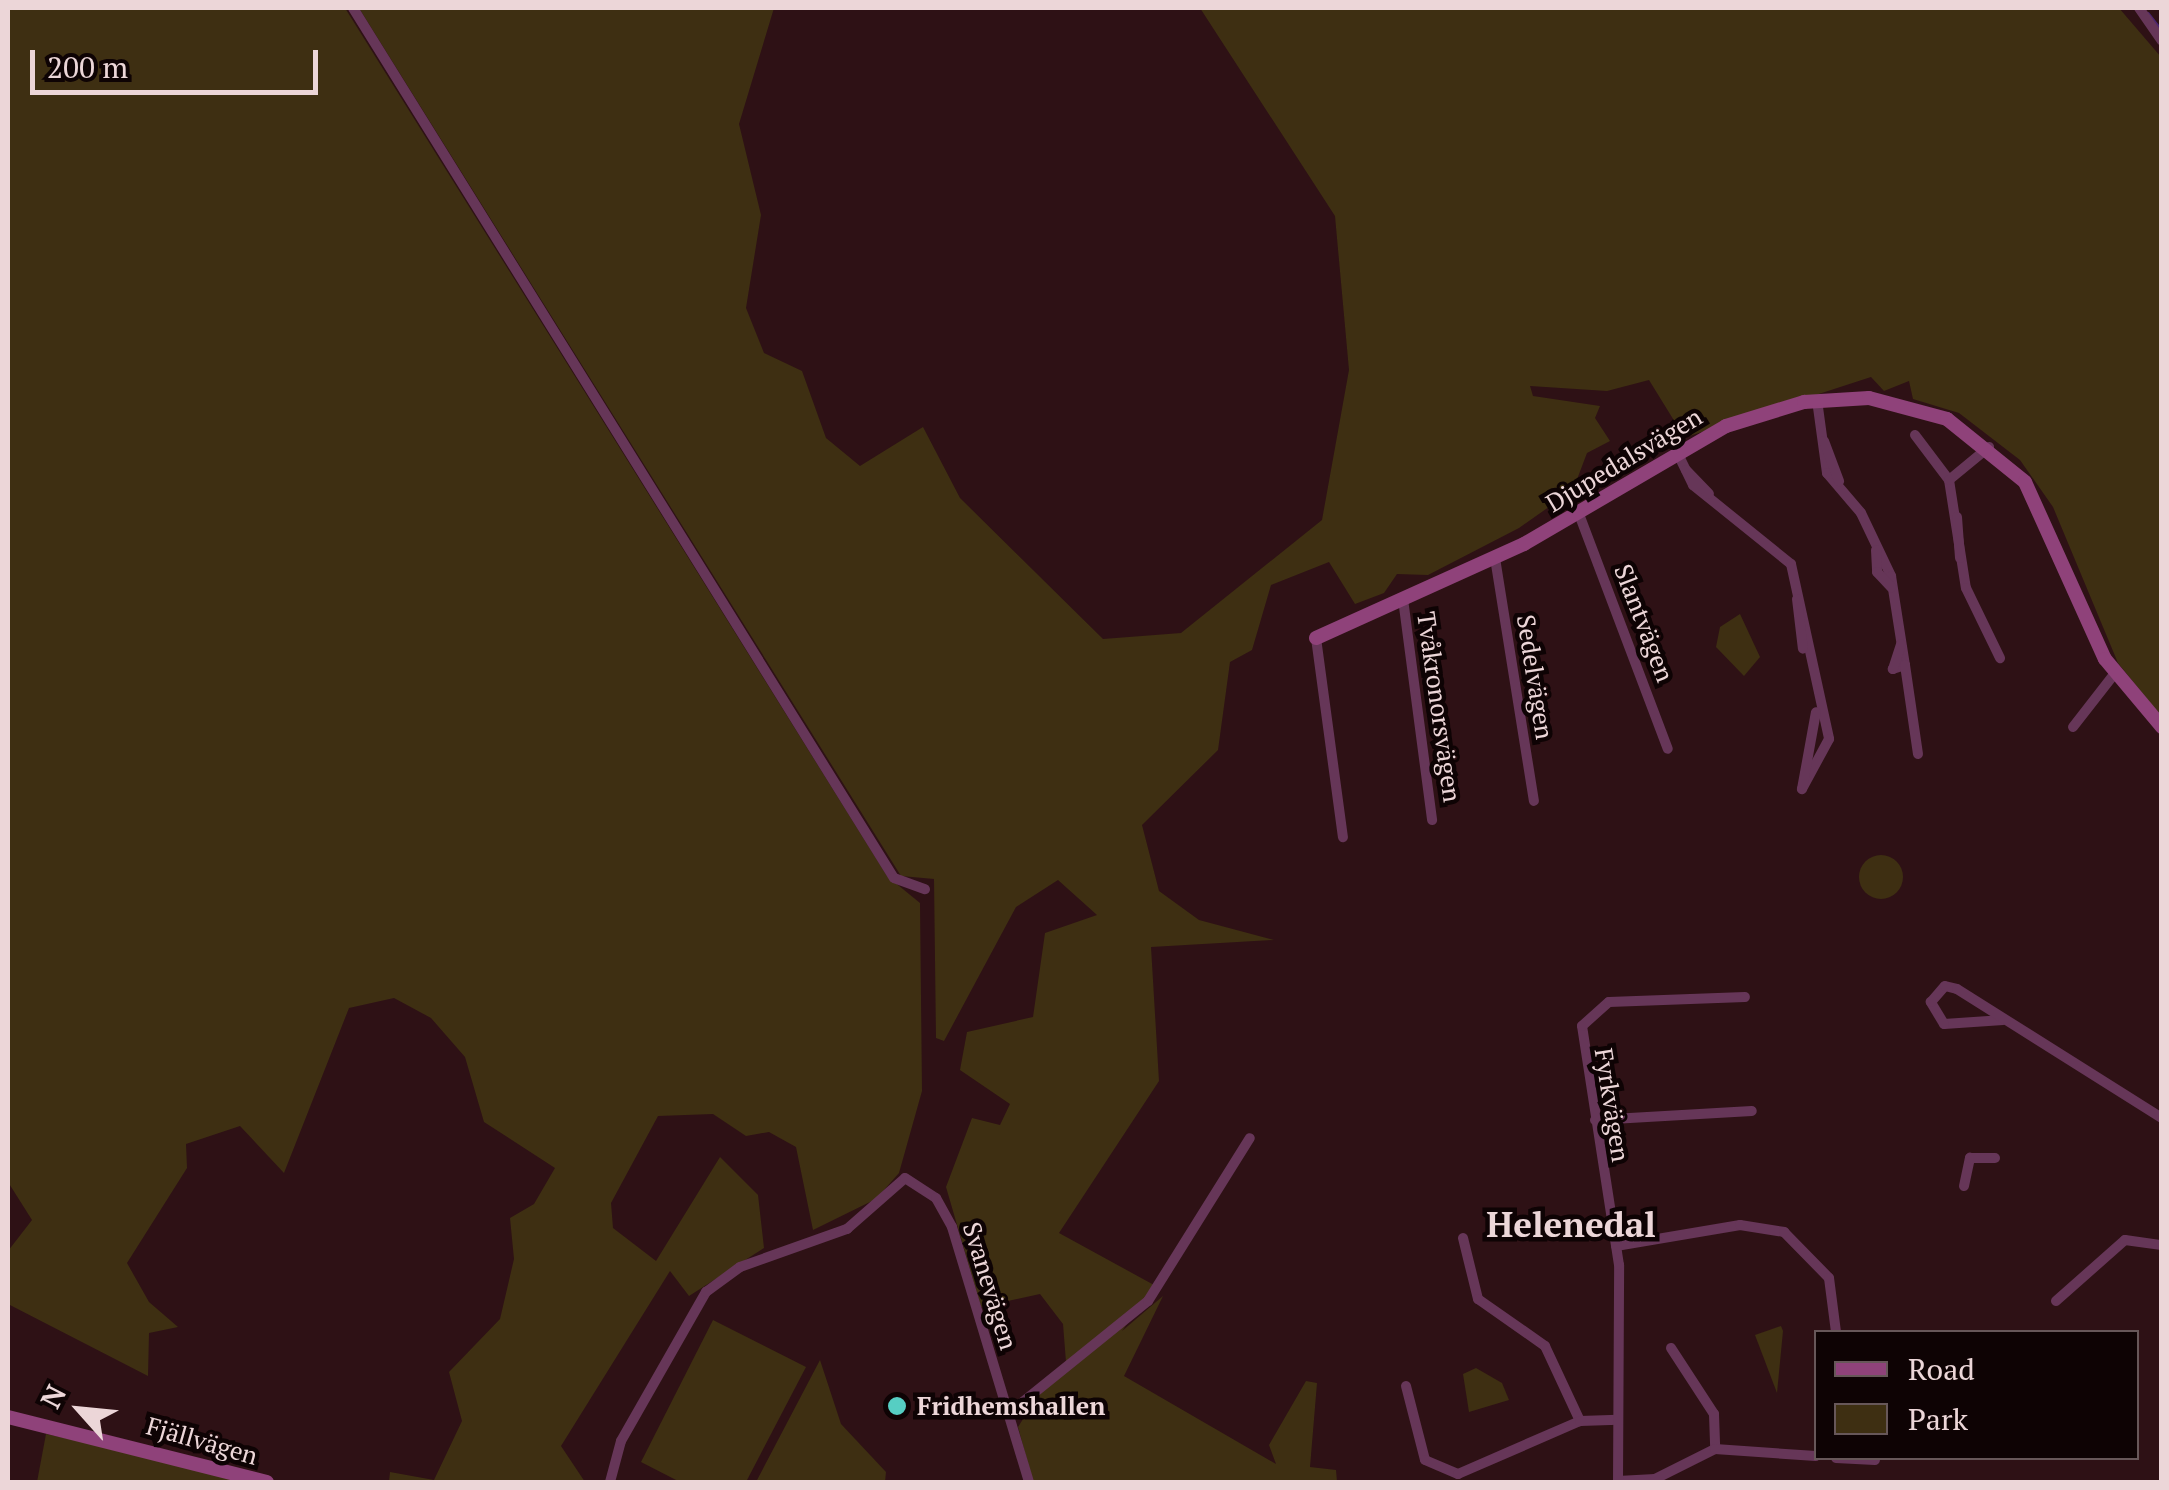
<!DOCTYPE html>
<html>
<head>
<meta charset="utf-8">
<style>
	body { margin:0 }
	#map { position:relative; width:2169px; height:1490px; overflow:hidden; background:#2e1115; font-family:"PT Serif",serif }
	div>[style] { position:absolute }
	.green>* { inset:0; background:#3e2f12 }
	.round { border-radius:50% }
	.stream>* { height:2.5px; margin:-1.25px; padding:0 1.25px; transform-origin:1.25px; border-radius:1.25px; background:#4b2670 }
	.street>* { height:10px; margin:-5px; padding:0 5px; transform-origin:5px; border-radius:5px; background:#663658 }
	.secondary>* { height:14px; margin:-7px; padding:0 7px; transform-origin:7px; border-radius:7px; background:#8f427a }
	.dots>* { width:28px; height:28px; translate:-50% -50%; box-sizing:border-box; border:5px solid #0e0304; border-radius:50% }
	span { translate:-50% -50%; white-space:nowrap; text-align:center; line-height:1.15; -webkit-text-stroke:9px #0e0304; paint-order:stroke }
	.street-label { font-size:25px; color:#ecd6d8 }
	.poi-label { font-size:25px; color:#ecd6d8; font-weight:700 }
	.left { translate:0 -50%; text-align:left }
	.district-label { font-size:35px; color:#ecd6d8; font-weight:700 }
	.frame { position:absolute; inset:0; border:10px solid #ecd6d8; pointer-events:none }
	.legend { position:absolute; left:1814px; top:1330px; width:325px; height:130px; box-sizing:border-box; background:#0e0304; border:2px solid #675759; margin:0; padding:12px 18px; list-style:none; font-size:30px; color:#ecd6d8 }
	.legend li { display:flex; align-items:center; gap:20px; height:50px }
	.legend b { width:50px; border:2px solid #675759 }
	.north { position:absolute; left:30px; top:1360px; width:100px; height:100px; -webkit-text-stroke:8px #0e0304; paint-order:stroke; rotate:297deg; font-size:28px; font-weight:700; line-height:40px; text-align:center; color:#ecd6d8 }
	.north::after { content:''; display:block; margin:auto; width:35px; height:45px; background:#ecd6d8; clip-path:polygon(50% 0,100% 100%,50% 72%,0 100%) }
	.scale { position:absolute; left:30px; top:50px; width:288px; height:45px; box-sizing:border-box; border:5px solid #ecd6d8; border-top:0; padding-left:12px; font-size:30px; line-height:35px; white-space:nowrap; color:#ecd6d8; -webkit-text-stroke:8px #0e0304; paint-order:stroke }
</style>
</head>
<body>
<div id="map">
	<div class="green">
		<div style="clip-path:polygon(8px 8px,345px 8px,887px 876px,920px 903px,922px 1091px,899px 1173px,876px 1199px,813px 1230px,796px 1147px,769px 1132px,746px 1136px,713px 1114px,658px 1116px,611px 1203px,613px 1228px,656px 1261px,720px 1157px,758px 1195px,764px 1248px,689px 1296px,670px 1271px,561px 1446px,585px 1482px,389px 1482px,390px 1472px,434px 1480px,462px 1421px,449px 1372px,500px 1319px,514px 1259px,510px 1218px,534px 1204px,555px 1168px,484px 1122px,465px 1057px,431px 1018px,394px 998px,349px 1008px,284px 1173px,240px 1126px,186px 1144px,187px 1168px,127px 1263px,149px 1302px,178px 1327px,149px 1333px,148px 1376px,8px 1304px,8px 1251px,32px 1220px,8px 1182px)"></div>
		<div style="clip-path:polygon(359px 8px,774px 8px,739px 124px,761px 215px,746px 308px,764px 353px,802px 371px,826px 438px,860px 466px,923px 427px,960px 498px,1103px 639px,1181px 633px,1322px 520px,1349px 370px,1335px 216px,1200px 8px,2119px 8px,2161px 57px,2161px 716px,2118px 663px,2053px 507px,2020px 460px,1959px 413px,1913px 399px,1909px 381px,1884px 391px,1871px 377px,1671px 442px,1678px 427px,1649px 380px,1607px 391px,1530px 386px,1533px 396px,1600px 406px,1595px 418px,1610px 441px,1587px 453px,1573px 490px,1519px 528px,1428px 575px,1397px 574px,1384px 593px,1355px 604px,1329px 562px,1271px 585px,1252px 650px,1230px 662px,1218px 750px,1142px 825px,1159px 891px,1199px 920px,1274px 940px,1151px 947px,1159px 1081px,1059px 1233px,1154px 1285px,1122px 1331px,1163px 1296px,1124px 1376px,1276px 1464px,1269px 1445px,1306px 1381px,1317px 1383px,1310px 1467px,1336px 1470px,1337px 1482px,1033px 1482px,1018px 1427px,1030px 1408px,1024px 1403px,1066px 1362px,1063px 1324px,1040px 1294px,981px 1307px,946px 1187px,972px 1118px,1000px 1125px,1010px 1104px,960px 1070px,967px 1032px,1033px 1017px,1045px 933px,1097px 915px,1058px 880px,1016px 907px,944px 1041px,936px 1038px,934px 879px,901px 876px)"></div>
		<div style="clip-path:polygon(1740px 614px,1760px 657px,1744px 676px,1716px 647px,1720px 627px)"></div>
		<div class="round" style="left:1859px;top:855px;width:44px;height:44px"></div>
		<div style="clip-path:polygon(713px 1320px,806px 1367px,746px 1482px,680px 1482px,641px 1462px)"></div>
		<div style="clip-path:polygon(1781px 1326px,1783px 1331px,1777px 1393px,1755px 1335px)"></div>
		<div style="clip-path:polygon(820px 1360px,841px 1424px,886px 1472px,885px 1482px,756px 1482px)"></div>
		<div style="clip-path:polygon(1476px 1368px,1502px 1383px,1509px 1400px,1469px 1412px,1463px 1374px)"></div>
		<div style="clip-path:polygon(46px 1434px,161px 1458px,246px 1482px,37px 1482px)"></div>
	</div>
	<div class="stream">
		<div style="left:2148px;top:13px;width:23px;rotate:52deg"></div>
	</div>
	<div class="street">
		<div style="left:353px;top:8px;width:1024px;rotate:58.13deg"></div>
		<div style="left:894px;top:878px;width:33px;rotate:20deg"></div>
		<div style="left:2139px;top:8px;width:40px;rotate:55.1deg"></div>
		<div style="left:1817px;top:400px;width:74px;rotate:82.2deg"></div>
		<div style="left:1827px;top:473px;width:52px;rotate:49.6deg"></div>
		<div style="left:1861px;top:513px;width:70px;rotate:64.5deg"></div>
		<div style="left:1891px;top:576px;width:90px;rotate:81.1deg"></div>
		<div style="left:1905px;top:665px;width:13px;rotate:162deg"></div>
		<div style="left:1893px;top:669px;width:26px;rotate:-72deg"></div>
		<div style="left:1915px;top:435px;width:56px;rotate:52.9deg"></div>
		<div style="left:1949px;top:480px;width:109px;rotate:81.1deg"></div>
		<div style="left:1966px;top:588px;width:78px;rotate:64.1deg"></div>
		<div style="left:1824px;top:441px;width:43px;rotate:69.4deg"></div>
		<div style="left:1677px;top:452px;width:37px;rotate:64deg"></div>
		<div style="left:1693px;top:485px;width:126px;rotate:38.9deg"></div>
		<div style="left:1791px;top:564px;width:179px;rotate:77.7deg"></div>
		<div style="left:1829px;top:739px;width:57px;rotate:118.4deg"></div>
		<div style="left:1686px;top:470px;width:33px;rotate:46deg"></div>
		<div style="left:1949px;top:480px;width:52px;rotate:-39.5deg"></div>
		<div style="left:1579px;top:514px;width:251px;rotate:69.3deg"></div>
		<div style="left:1957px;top:517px;width:41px;rotate:85.8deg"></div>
		<div style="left:1876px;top:550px;width:22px;rotate:87deg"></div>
		<div style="left:1877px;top:572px;width:21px;rotate:47deg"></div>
		<div style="left:1495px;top:558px;width:246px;rotate:80.9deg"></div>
		<div style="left:1403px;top:599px;width:223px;rotate:82.5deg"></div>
		<div style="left:1797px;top:599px;width:50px;rotate:83.2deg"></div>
		<div style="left:1316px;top:638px;width:201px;rotate:82.3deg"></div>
		<div style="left:1905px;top:665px;width:90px;rotate:81.7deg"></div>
		<div style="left:2073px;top:727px;width:68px;rotate:-52.1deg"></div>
		<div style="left:1802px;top:789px;width:78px;rotate:-79.7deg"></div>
		<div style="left:2003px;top:1020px;width:59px;rotate:176.1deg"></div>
		<div style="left:1944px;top:1024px;width:26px;rotate:-121deg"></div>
		<div style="left:1931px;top:1002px;width:21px;rotate:-49deg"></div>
		<div style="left:1945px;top:986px;width:12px;rotate:14deg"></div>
		<div style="left:1957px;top:989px;width:242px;rotate:32.2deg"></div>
		<div style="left:1595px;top:1120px;width:157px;rotate:-3.3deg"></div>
		<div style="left:1964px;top:1186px;width:29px;rotate:-78deg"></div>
		<div style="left:1970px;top:1158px;width:25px"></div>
		<div style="left:1463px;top:1238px;width:63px;rotate:76.2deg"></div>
		<div style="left:1478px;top:1299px;width:82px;rotate:35deg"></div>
		<div style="left:1545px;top:1346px;width:83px;rotate:65deg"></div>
		<div style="left:1616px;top:1246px;width:126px;rotate:-9.6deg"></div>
		<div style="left:1740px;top:1225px;width:45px;rotate:9deg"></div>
		<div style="left:1784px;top:1232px;width:64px;rotate:45.6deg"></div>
		<div style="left:1829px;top:1278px;width:54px;rotate:82.6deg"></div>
		<div style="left:2056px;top:1301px;width:92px;rotate:-41.5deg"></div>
		<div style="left:2125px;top:1240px;width:37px;rotate:8deg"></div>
		<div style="left:1671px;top:1348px;width:79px;rotate:56.9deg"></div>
		<div style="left:1714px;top:1414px;width:35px;rotate:88deg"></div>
		<div style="left:1406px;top:1386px;width:76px;rotate:75.6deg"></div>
		<div style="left:1425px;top:1460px;width:36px;rotate:23deg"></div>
		<div style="left:1458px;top:1474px;width:133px;rotate:-23.5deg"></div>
		<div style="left:1580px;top:1421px;width:38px;rotate:-2deg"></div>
		<div style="left:1008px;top:1414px;width:180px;rotate:-38.9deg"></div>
		<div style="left:1148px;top:1301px;width:192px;rotate:-58deg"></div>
		<div style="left:1836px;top:1458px;width:39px;rotate:3deg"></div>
		<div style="left:1618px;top:1481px;width:37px;rotate:-3deg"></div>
		<div style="left:1655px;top:1479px;width:67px;rotate:-26.6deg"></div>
		<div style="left:1715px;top:1449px;width:101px;rotate:4deg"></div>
		<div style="left:610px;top:1482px;width:42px;rotate:-75deg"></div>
		<div style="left:621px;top:1441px;width:172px;rotate:-60.3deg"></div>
		<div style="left:706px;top:1292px;width:42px;rotate:-36.3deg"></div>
		<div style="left:740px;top:1267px;width:114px;rotate:-19.6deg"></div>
		<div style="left:847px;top:1229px;width:77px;rotate:-41.3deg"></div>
		<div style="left:905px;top:1178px;width:37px;rotate:33deg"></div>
		<div style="left:936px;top:1198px;width:33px;rotate:61deg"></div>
		<div style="left:952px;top:1227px;width:266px;rotate:73.2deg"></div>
		<div style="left:1618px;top:1482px;width:217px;rotate:-89.7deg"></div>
		<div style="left:1619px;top:1265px;width:242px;rotate:-98.8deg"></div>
		<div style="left:1582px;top:1026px;width:36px;rotate:-42deg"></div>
		<div style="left:1609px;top:1002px;width:136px;rotate:-2.1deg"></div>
	</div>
	<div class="secondary">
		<div style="left:1316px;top:638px;width:228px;rotate:-24.3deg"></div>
		<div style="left:1524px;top:544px;width:234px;rotate:-30.3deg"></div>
		<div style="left:1726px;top:426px;width:82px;rotate:-17.1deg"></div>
		<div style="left:1804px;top:402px;width:65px;rotate:-3.5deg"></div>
		<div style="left:1869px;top:398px;width:81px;rotate:15.1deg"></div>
		<div style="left:1947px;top:419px;width:100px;rotate:38.9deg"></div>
		<div style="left:2025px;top:482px;width:194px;rotate:65.7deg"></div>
		<div style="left:2105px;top:659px;width:89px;rotate:50deg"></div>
		<div style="left:8px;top:1417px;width:267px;rotate:14.1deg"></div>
	</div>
	<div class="dots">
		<div style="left:897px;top:1406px;background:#56cec3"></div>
	</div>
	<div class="street-label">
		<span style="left:1624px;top:460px;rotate:-31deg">Djupedalsvägen</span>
		<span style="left:1644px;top:623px;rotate:69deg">Slantvägen</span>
		<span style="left:1535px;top:677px;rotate:81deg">Sedelvägen</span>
		<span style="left:1439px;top:707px;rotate:82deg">Tvåkronorsvägen</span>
		<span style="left:1612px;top:1105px;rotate:81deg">Fyrkvägen</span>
		<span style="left:990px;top:1286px;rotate:73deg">Svanevägen</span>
		<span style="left:202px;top:1441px;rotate:16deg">Fjällvägen</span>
	</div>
	<div class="poi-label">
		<span class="left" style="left:917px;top:1406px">Fridhemshallen</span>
	</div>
	<div class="district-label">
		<span style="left:1571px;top:1224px">Helenedal</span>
	</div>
	<div class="frame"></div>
	<ul class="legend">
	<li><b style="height:12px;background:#8f427a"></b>Road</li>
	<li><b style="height:28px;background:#3e2f12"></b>Park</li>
	</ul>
	<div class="north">N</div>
	<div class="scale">200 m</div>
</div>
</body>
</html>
